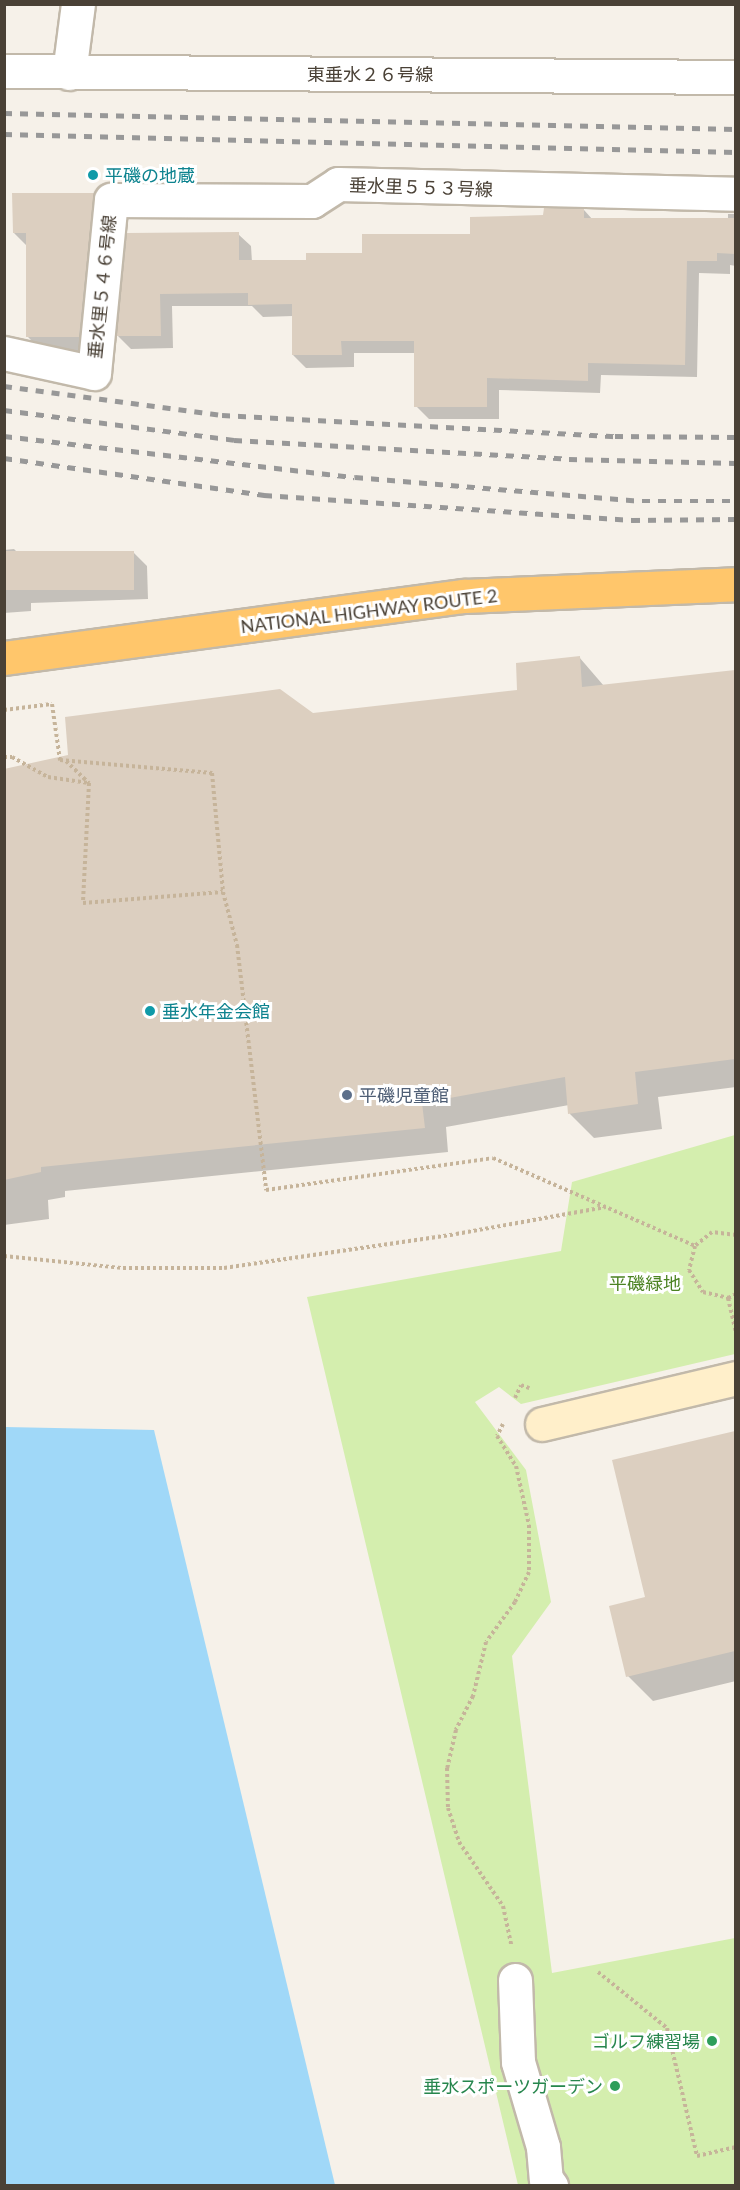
<!DOCTYPE html>
<html>
<head>
<meta charset="utf-8">
<style>
	body { margin:0 }
	#map { position:relative; width:740px; height:2190px; overflow:hidden; background:#f6f1e9; font-family:Lato,"Noto Sans JP",sans-serif }
	div>[style] { position:absolute }
	.green>* { inset:0; background:#d4eeae }
	.water>* { inset:0; background:#a0d8f8 }
	.shadow>* { inset:0; background:#0003 }
	.building>* { inset:0; background:#dccfc0; transform-origin:0 0 }
	.path>* { height:4px; margin-top:-2px; transform-origin:0; background:repeating-linear-gradient(90deg,#c6b49a 0 3px,transparent 0 6px) }
	.roads { filter:drop-shadow(2px 0 #c2b9aa) drop-shadow(-2px 0 #c2b9aa) drop-shadow(0 2px #c2b9aa) drop-shadow(0 -2px #c2b9aa) }
	.street>* { height:33px; margin:-16.5px; padding:0 16.5px; transform-origin:16.5px; border-radius:16.5px; background:#fff }
	.secondary>* { height:33px; margin:-16.5px; padding:0 16.5px; transform-origin:16.5px; border-radius:16.5px; background:#ffefca }
	.highway>* { height:33px; margin:-16.5px; padding:0 16.5px; transform-origin:16.5px; border-radius:16.5px; background:#ffc66b }
	.rail>* { height:4.5px; margin-top:-2.25px; transform-origin:0; background:repeating-linear-gradient(90deg,#989898 0 8px,transparent 0 16px) }
	.dots>* { width:16px; height:16px; translate:-50% -50%; box-sizing:border-box; border:3px solid #fff; border-radius:50% }
	span { translate:-50% -50%; white-space:nowrap; text-align:center; line-height:1.15; -webkit-text-stroke:6px #fff; paint-order:stroke }
	.street-label { font-size:18px; color:#4a4136 }
	.culture-label { font-size:18px; color:#0d838f }
	.left { translate:0 -50%; text-align:left }
	.service-label { font-size:18px; color:#4e5e75 }
	.park-label { font-size:18px; color:#4c8323 }
	.leisure-label { font-size:18px; color:#27864d }
	.right { translate:-100% -50%; text-align:right }
	.frame { position:absolute; inset:0; border:6px solid #4a4136; pointer-events:none }
</style>
</head>
<body>
<div id="map">
	<div class="green">
		<div style="clip-path:polygon(735px 1135px,735px 1354px,521px 1404px,499px 1387px,475px 1402px,526px 1470px,551px 1602px,512px 1656px,552px 1973px,735px 1938px,735px 2185px,518px 2185px,307px 1297px,561px 1251px,572px 1182px)"></div>
	</div>
	<div class="water">
		<div style="clip-path:polygon(5px 1427px,154px 1430px,335px 2185px,5px 2185px)"></div>
	</div>
	<div class="shadow">
		<div style="clip-path:polygon(93px 195px,108px 210px,93px 351px,43px 352px,28px 337px,27px 246px,14px 233px)"></div>
		<div style="clip-path:polygon(584px 210px,593px 220px,728px 220px,728px 214px,736px 214px,736px 266px,730px 265px,730px 274px,699px 273px,697px 377px,601px 375px,600px 393px,499px 390px,499px 419px,429px 419px,416px 406px,416px 353px,354px 353px,354px 367px,306px 368px,293px 355px,293px 316px,263px 317px,252px 306px,172px 306px,173px 348px,131px 349px,118px 336px,128px 234px,238px 234px,251px 246px,252px 262px,308px 262px,472px 236px)"></div>
		<div style="clip-path:polygon(14px 549px,18px 553px,134px 553px,147px 566px,148px 599px,31px 603px,31px 611px,4px 613px,4px 550px)"></div>
		<div style="clip-path:polygon(579px 657px,604px 686px,736px 672px,736px 1087px,658px 1097px,662px 1129px,594px 1138px,570px 1114px,569px 1105px,446px 1127px,448px 1152px,65px 1191px,65px 1197px,48px 1200px,49px 1219px,4px 1225px,4px 770px,313px 714px,519px 691px)"></div>
		<div style="clip-path:polygon(736px 1432px,736px 1681px,653px 1701px,628px 1676px,647px 1598px,614px 1461px)"></div>
	</div>
	<div class="building">
		<div style="clip-path:polygon(12px 193px,94px 193px,79px 337px,26px 337px,26px 233px,13px 233px)"></div>
		<div style="clip-path:polygon(544px 208px,584px 209px,584px 218px,735px 218px,735px 254px,717px 253px,717px 261px,687px 261px,685px 365px,588px 363px,588px 381px,487px 378px,487px 407px,414px 407px,414px 341px,341px 341px,342px 355px,292px 355px,292px 304px,248px 305px,248px 293px,160px 294px,161px 336px,116px 336px,127px 233px,239px 232px,239px 260px,306px 260px,306px 253px,362px 253px,362px 234px,470px 234px,470px 217px,543px 215px)"></div>
		<div style="left:4px;top:551px;width:130px;height:39px"></div>
		<div style="clip-path:polygon(580px 656px,582px 687px,735px 670px,735px 1059px,635px 1072px,638px 1104px,568px 1114px,565px 1077px,422px 1103px,425px 1128px,41px 1167px,41px 1172px,4px 1180px,4px 769px,68px 755px,65px 717px,280px 689px,313px 713px,517px 690px,516px 663px)"></div>
		<div style="clip-path:polygon(735px 1431px,735px 1651px,626px 1677px,609px 1606px,645px 1597px,612px 1460px)"></div>
	</div>
	<div class="path">
		<div style="left:4px;top:710px;width:48px;rotate:-7.1deg"></div>
		<div style="left:52px;top:704px;width:57px;rotate:81.9deg"></div>
		<div style="left:60px;top:760px;width:153px;rotate:4.9deg"></div>
		<div style="left:212px;top:773px;width:120px;rotate:84.7deg"></div>
		<div style="left:223px;top:892px;width:55px;rotate:75.2deg"></div>
		<div style="left:237px;top:945px;width:247px;rotate:83.2deg"></div>
		<div style="left:266px;top:1190px;width:229px;rotate:-8deg"></div>
		<div style="left:493px;top:1158px;width:220px;rotate:23.5deg"></div>
		<div style="left:4px;top:757px;width:8px"></div>
		<div style="left:12px;top:757px;width:41px;rotate:29.1deg"></div>
		<div style="left:48px;top:777px;width:41px;rotate:8.3deg"></div>
		<div style="left:89px;top:783px;width:120px;rotate:92.9deg"></div>
		<div style="left:83px;top:903px;width:140px;rotate:-4.5deg"></div>
		<div style="left:66px;top:761px;width:32px;rotate:44deg"></div>
		<div style="left:736px;top:1235px;width:24px;rotate:-173deg"></div>
		<div style="left:712px;top:1232px;width:22px;rotate:141deg"></div>
		<div style="left:695px;top:1246px;width:25px;rotate:104deg"></div>
		<div style="left:689px;top:1270px;width:26px;rotate:58deg"></div>
		<div style="left:703px;top:1292px;width:26px;rotate:13deg"></div>
		<div style="left:728px;top:1298px;width:9px;rotate:-27deg"></div>
		<div style="left:4px;top:1256px;width:120px;rotate:5.8deg"></div>
		<div style="left:123px;top:1268px;width:101px"></div>
		<div style="left:224px;top:1268px;width:234px;rotate:-8.3deg"></div>
		<div style="left:456px;top:1234px;width:152px;rotate:-10.2deg"></div>
		<div style="left:728px;top:1298px;width:37px;rotate:77deg"></div>
		<div style="left:515px;top:1398px;width:14px;rotate:-65deg"></div>
		<div style="left:521px;top:1385px;width:9px;rotate:21deg"></div>
		<div style="left:503px;top:1424px;width:13px;rotate:117deg"></div>
		<div style="left:497px;top:1436px;width:36px;rotate:58deg"></div>
		<div style="left:516px;top:1466px;width:60px;rotate:77.6deg"></div>
		<div style="left:529px;top:1525px;width:47px;rotate:90deg"></div>
		<div style="left:529px;top:1572px;width:33px;rotate:115deg"></div>
		<div style="left:515px;top:1602px;width:49px;rotate:125.9deg"></div>
		<div style="left:486px;top:1642px;width:56px;rotate:103.5deg"></div>
		<div style="left:473px;top:1696px;width:38px;rotate:117deg"></div>
		<div style="left:456px;top:1730px;width:39px;rotate:103deg"></div>
		<div style="left:447px;top:1768px;width:40px;rotate:88.6deg"></div>
		<div style="left:448px;top:1808px;width:36px;rotate:72deg"></div>
		<div style="left:459px;top:1842px;width:78px;rotate:55.5deg"></div>
		<div style="left:503px;top:1906px;width:40px;rotate:78deg"></div>
		<div style="left:598px;top:1972px;width:89px;rotate:39.1deg"></div>
		<div style="left:667px;top:2028px;width:131px;rotate:76.8deg"></div>
		<div style="left:697px;top:2156px;width:40px;rotate:-13deg"></div>
	</div>
	<div class="roads">
		<div class="street">
			<div style="left:4px;top:71px;width:732px;rotate:0.47deg"></div>
			<div style="left:69px;top:73px;width:70px;rotate:-82.6deg"></div>
			<div style="left:4px;top:353px;width:92px;rotate:12.5deg"></div>
			<div style="left:94px;top:373px;width:174px;rotate:-84.4deg"></div>
			<div style="left:111px;top:200px;width:201px;rotate:0.3deg"></div>
			<div style="left:312px;top:201px;width:31px;rotate:-33deg"></div>
			<div style="left:338px;top:184px;width:398px;rotate:1.4deg"></div>
			<div style="left:515px;top:1980px;width:82px;rotate:87.9deg"></div>
			<div style="left:518px;top:2062px;width:89px;rotate:73.6deg"></div>
			<div style="left:543px;top:2147px;width:32px;rotate:85deg"></div>
			<div style="left:546px;top:2179px;width:9px;rotate:54deg"></div>
		</div>
		<div class="secondary">
			<div style="left:542px;top:1424px;width:199px;rotate:-13.3deg"></div>
		</div>
		<div class="highway">
			<div style="left:4px;top:658px;width:464px;rotate:-7.7deg"></div>
			<div style="left:464px;top:596px;width:272px;rotate:-2.5deg"></div>
		</div>
	</div>
	<div class="rail">
		<div style="left:4px;top:113px;width:732px;rotate:1.25deg"></div>
		<div style="left:4px;top:134px;width:732px;rotate:1.41deg"></div>
		<div style="left:4px;top:386px;width:220px;rotate:7.6deg"></div>
		<div style="left:222px;top:415px;width:394px;rotate:3.1deg"></div>
		<div style="left:615px;top:436px;width:121px;rotate:0.5deg"></div>
		<div style="left:4px;top:410px;width:232px;rotate:7.4deg"></div>
		<div style="left:234px;top:440px;width:336px;rotate:3.2deg"></div>
		<div style="left:569px;top:459px;width:167px;rotate:1.4deg"></div>
		<div style="left:4px;top:436px;width:353px;rotate:6.7deg"></div>
		<div style="left:355px;top:477px;width:288px;rotate:4.8deg"></div>
		<div style="left:642px;top:501px;width:94px"></div>
		<div style="left:4px;top:458px;width:263px;rotate:8.1deg"></div>
		<div style="left:264px;top:495px;width:369px;rotate:3.9deg"></div>
		<div style="left:632px;top:520px;width:104px;rotate:-0.6deg"></div>
	</div>
	<div class="dots">
		<div style="left:93px;top:175px;background:#0f9aa8"></div>
		<div style="left:150px;top:1011px;background:#0f9aa8"></div>
		<div style="left:347px;top:1095px;background:#5c6f8a"></div>
		<div style="left:712px;top:2041px;background:#2e9e5b"></div>
		<div style="left:615px;top:2086px;background:#2e9e5b"></div>
	</div>
	<div class="street-label">
		<span style="left:370px;top:74px">東垂水２６号線</span>
		<span style="left:421px;top:187px;rotate:2deg">垂水里５５３号線</span>
		<span style="left:102px;top:287px;rotate:-84deg">垂水里５４６号線</span>
		<span style="left:369px;top:611px;rotate:-7deg">NATIONAL HIGHWAY ROUTE 2</span>
	</div>
	<div class="culture-label">
		<span class="left" style="left:105px;top:175px">平磯の地蔵</span>
		<span class="left" style="left:162px;top:1011px">垂水年金会館</span>
	</div>
	<div class="service-label">
		<span class="left" style="left:359px;top:1095px">平磯児童館</span>
	</div>
	<div class="park-label">
		<span style="left:645px;top:1283px">平磯緑地</span>
	</div>
	<div class="leisure-label">
		<span class="right" style="left:700px;top:2041px">ゴルフ練習場</span>
		<span class="right" style="left:603px;top:2086px">垂水スポーツガーデン</span>
	</div>
	<div class="frame"></div>
</div>
</body>
</html>
